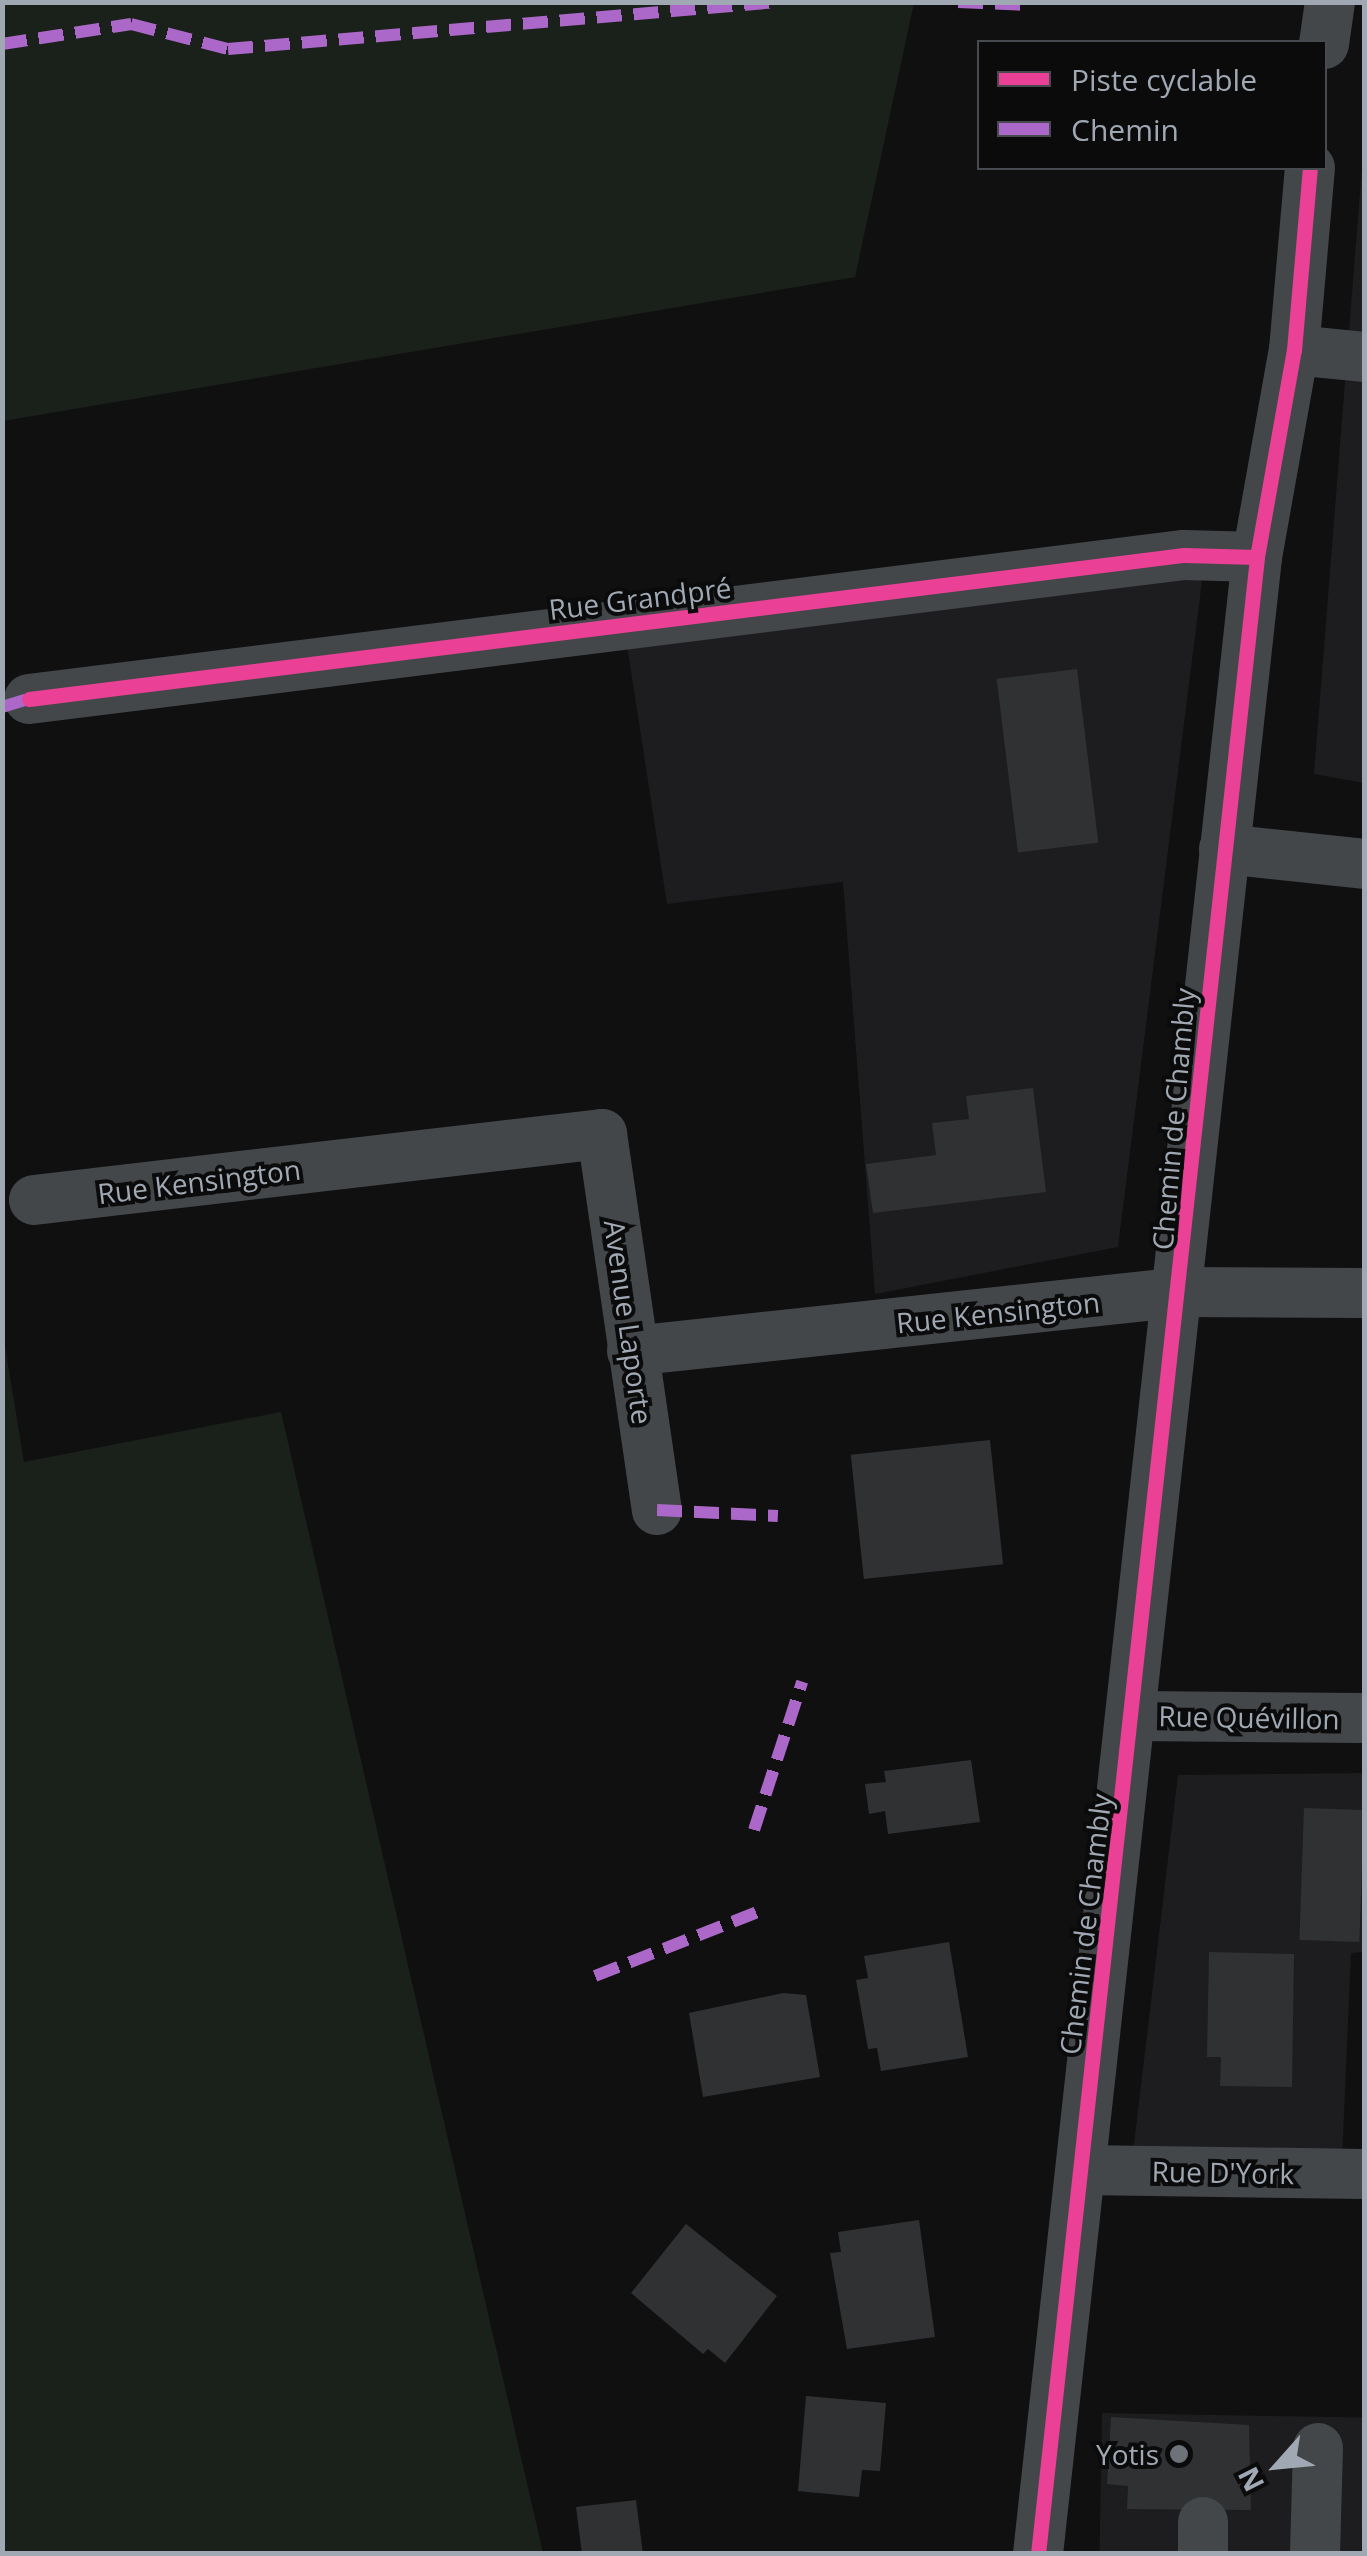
<!DOCTYPE html>
<html>
<head>
<meta charset="utf-8">
<style>
	body { margin:0 }
	#map { position:relative; width:1367px; height:2556px; overflow:hidden; background:#101011; font-family:"Open Sans",sans-serif }
	div>[style] { position:absolute }
	.built>* { inset:0; background:#1d1d1f; transform-origin:0 0 }
	.green>* { inset:0; background:#1a211b }
	.building>* { inset:0; background:#303133; transform-origin:0 0 }
	.minor>* { height:50px; margin:-25px; padding:0 25px; transform-origin:25px; border-radius:25px; background:#444749 }
	.quiet>* { height:12px; margin-top:-6px; transform-origin:0; background:repeating-linear-gradient(90deg,#ac68c9 0 25px,transparent 0 37px) }
	.cycleway>* { height:15px; margin:-7.5px; padding:0 7.5px; transform-origin:7.5px; border-radius:7.5px; background:#ea4096 }
	.dots>* { width:28px; height:28px; translate:-50% -50%; box-sizing:border-box; border:5px solid #0b0b0c; border-radius:50% }
	span { translate:-50% -50%; white-space:nowrap; text-align:center; line-height:1.15; -webkit-text-stroke:8px #0b0b0c; paint-order:stroke }
	.street-label { font-size:28px; color:#a0a9b3 }
	.poi-label { font-size:28px; color:#a0a9b3 }
	.right { translate:-100% -50%; text-align:right }
	.frame { position:absolute; inset:0; border:5px solid #a0a9b3; pointer-events:none }
	.legend { position:absolute; left:977px; top:40px; width:350px; height:130px; box-sizing:border-box; background:#0b0b0c; border:2px solid #474a4f; margin:0; padding:12px 18px; list-style:none; font-size:30px; color:#a0a9b3 }
	.legend li { display:flex; align-items:center; gap:20px; height:50px }
	.legend b { width:50px; border:2px solid #474a4f }
	.north { position:absolute; left:1227px; top:2416px; width:100px; height:100px; -webkit-text-stroke:8px #0b0b0c; paint-order:stroke; rotate:243deg; font-size:28px; font-weight:700; line-height:40px; text-align:center; color:#a0a9b3 }
	.north::after { content:''; display:block; margin:auto; width:35px; height:45px; background:#a0a9b3; clip-path:polygon(50% 0,100% 100%,50% 72%,0 100%) }
</style>
</head>
<body>
<div id="map">
	<div class="built">
		<div style="clip-path:polygon(1364px 142px,1364px 783px,1314px 774px)"></div>
		<div style="clip-path:polygon(1207px 541px,1118px 1247px,875px 1294px,843px 882px,667px 904px,621px 606px)"></div>
		<div style="clip-path:polygon(1364px 1773px,1364px 1952px,1351px 1953px,1342px 2161px,1132px 2161px,1178px 1775px)"></div>
		<div style="left:1102px;top:2413px;width:262px;height:142px;rotate:1deg"></div>
	</div>
	<div class="green">
		<div style="clip-path:polygon(3px 2px,914px 2px,914px 3px,855px 277px,3px 421px)"></div>
		<div style="clip-path:polygon(2px 1328px,24px 1462px,281px 1412px,543px 2553px,3px 2553px)"></div>
	</div>
	<div class="building">
		<div style="left:1077px;top:669px;width:175px;height:81px;rotate:83deg"></div>
		<div style="clip-path:polygon(1033px 1088px,1046px 1192px,873px 1213px,866px 1164px,936px 1155px,932px 1123px,969px 1119px,966px 1096px)"></div>
		<div style="left:990px;top:1440px;width:125px;height:140px;rotate:84deg"></div>
		<div style="clip-path:polygon(971px 1760px,980px 1822px,888px 1834px,885px 1811px,869px 1814px,865px 1784px,886px 1782px,884px 1771px)"></div>
		<div style="left:1304px;top:1808px;width:60px;height:132px;rotate:2deg"></div>
		<div style="clip-path:polygon(949px 1942px,968px 2057px,881px 2071px,877px 2048px,868px 2049px,856px 1980px,868px 1978px,864px 1956px)"></div>
		<div style="clip-path:polygon(1209px 1952px,1294px 1954px,1292px 2087px,1220px 2086px,1221px 2057px,1207px 2057px)"></div>
		<div style="clip-path:polygon(783px 1993px,806px 1995px,820px 2077px,703px 2097px,689px 2013px)"></div>
		<div style="clip-path:polygon(919px 2220px,935px 2337px,847px 2349px,830px 2253px,841px 2252px,838px 2232px)"></div>
		<div style="clip-path:polygon(686px 2224px,777px 2296px,725px 2363px,708px 2349px,703px 2354px,631px 2293px)"></div>
		<div style="clip-path:polygon(806px 2396px,886px 2403px,880px 2471px,862px 2470px,859px 2497px,798px 2491px)"></div>
		<div style="clip-path:polygon(1111px 2417px,1249px 2425px,1251px 2510px,1127px 2509px,1128px 2486px,1107px 2484px)"></div>
		<div style="clip-path:polygon(636px 2500px,643px 2554px,582px 2554px,576px 2507px)"></div>
	</div>
	<div class="minor">
		<div style="left:1324px;top:44px;width:42px;rotate:-81.9deg"></div>
		<div style="left:1294px;top:350px;width:70px;rotate:5.7deg"></div>
		<div style="left:29px;top:699px;width:1164px;rotate:-7.11deg"></div>
		<div style="left:1184px;top:555px;width:73px;rotate:1.6deg"></div>
		<div style="left:1224px;top:849px;width:141px;rotate:6.1deg"></div>
		<div style="left:34px;top:1200px;width:572px;rotate:-6.63deg"></div>
		<div style="left:602px;top:1134px;width:380px;rotate:81.7deg"></div>
		<div style="left:632px;top:1351px;width:553px;rotate:-6.12deg"></div>
		<div style="left:1182px;top:1292px;width:182px;rotate:0.3deg"></div>
		<div style="left:1134px;top:1716px;width:230px;rotate:0.5deg"></div>
		<div style="left:1082px;top:2170px;width:282px;rotate:0.8deg"></div>
		<div style="left:1203px;top:2522px;width:32px;rotate:90deg"></div>
		<div style="left:1038px;top:2554px;width:2009px;rotate:-83.74deg"></div>
		<div style="left:1257px;top:557px;width:210px;rotate:-79.9deg"></div>
		<div style="left:1294px;top:350px;width:183px;rotate:-85deg"></div>
		<div style="left:1315px;top:2554px;width:106px;rotate:-88.4deg"></div>
	</div>
	<div class="quiet">
		<div style="left:958px;top:2px;width:71px;rotate:2.4deg"></div>
		<div style="left:2px;top:44px;width:131px;rotate:-8.8deg"></div>
		<div style="left:131px;top:24px;width:100px;rotate:14.5deg"></div>
		<div style="left:228px;top:49px;width:551px;rotate:-4.89deg"></div>
		<div style="left:2px;top:707px;width:28px;rotate:-17deg"></div>
		<div style="left:657px;top:1510px;width:121px;rotate:2.8deg"></div>
		<div style="left:754px;top:1830px;width:156px;rotate:-72deg"></div>
		<div style="left:595px;top:1976px;width:183px;rotate:-21.5deg"></div>
	</div>
	<div class="cycleway">
		<div style="left:29px;top:699px;width:1164px;rotate:-7.11deg"></div>
		<div style="left:1184px;top:555px;width:73px;rotate:1.6deg"></div>
		<div style="left:1038px;top:2554px;width:2009px;rotate:-83.74deg"></div>
		<div style="left:1257px;top:557px;width:210px;rotate:-79.9deg"></div>
		<div style="left:1294px;top:350px;width:183px;rotate:-85deg"></div>
	</div>
	<div class="dots">
		<div style="left:1179px;top:2454px;background:#6e737a"></div>
	</div>
	<div class="street-label">
		<span style="left:640px;top:598px;rotate:-7deg">Rue Grandpré</span>
		<span style="left:1173px;top:1119px;rotate:-85deg">Chemin de Chambly</span>
		<span style="left:199px;top:1181px;rotate:-7deg">Rue Kensington</span>
		<span style="left:998px;top:1312px;rotate:-6deg">Rue Kensington</span>
		<span style="left:629px;top:1322px;rotate:82deg">Avenue Laporte</span>
		<span style="left:1249px;top:1717px;rotate:1deg">Rue Quévillon</span>
		<span style="left:1085px;top:1924px;rotate:-83deg">Chemin de Chambly</span>
		<span style="left:1223px;top:2172px;rotate:1deg">Rue D'York</span>
	</div>
	<div class="poi-label">
		<span class="right" style="left:1159px;top:2454px">Yotis</span>
	</div>
	<div class="frame"></div>
	<ul class="legend">
	<li><b style="height:12px;background:#ea4096"></b>Piste cyclable</li>
	<li><b style="height:12px;background:#ac68c9"></b>Chemin</li>
	</ul>
	<div class="north">N</div>
</div>
</body>
</html>
